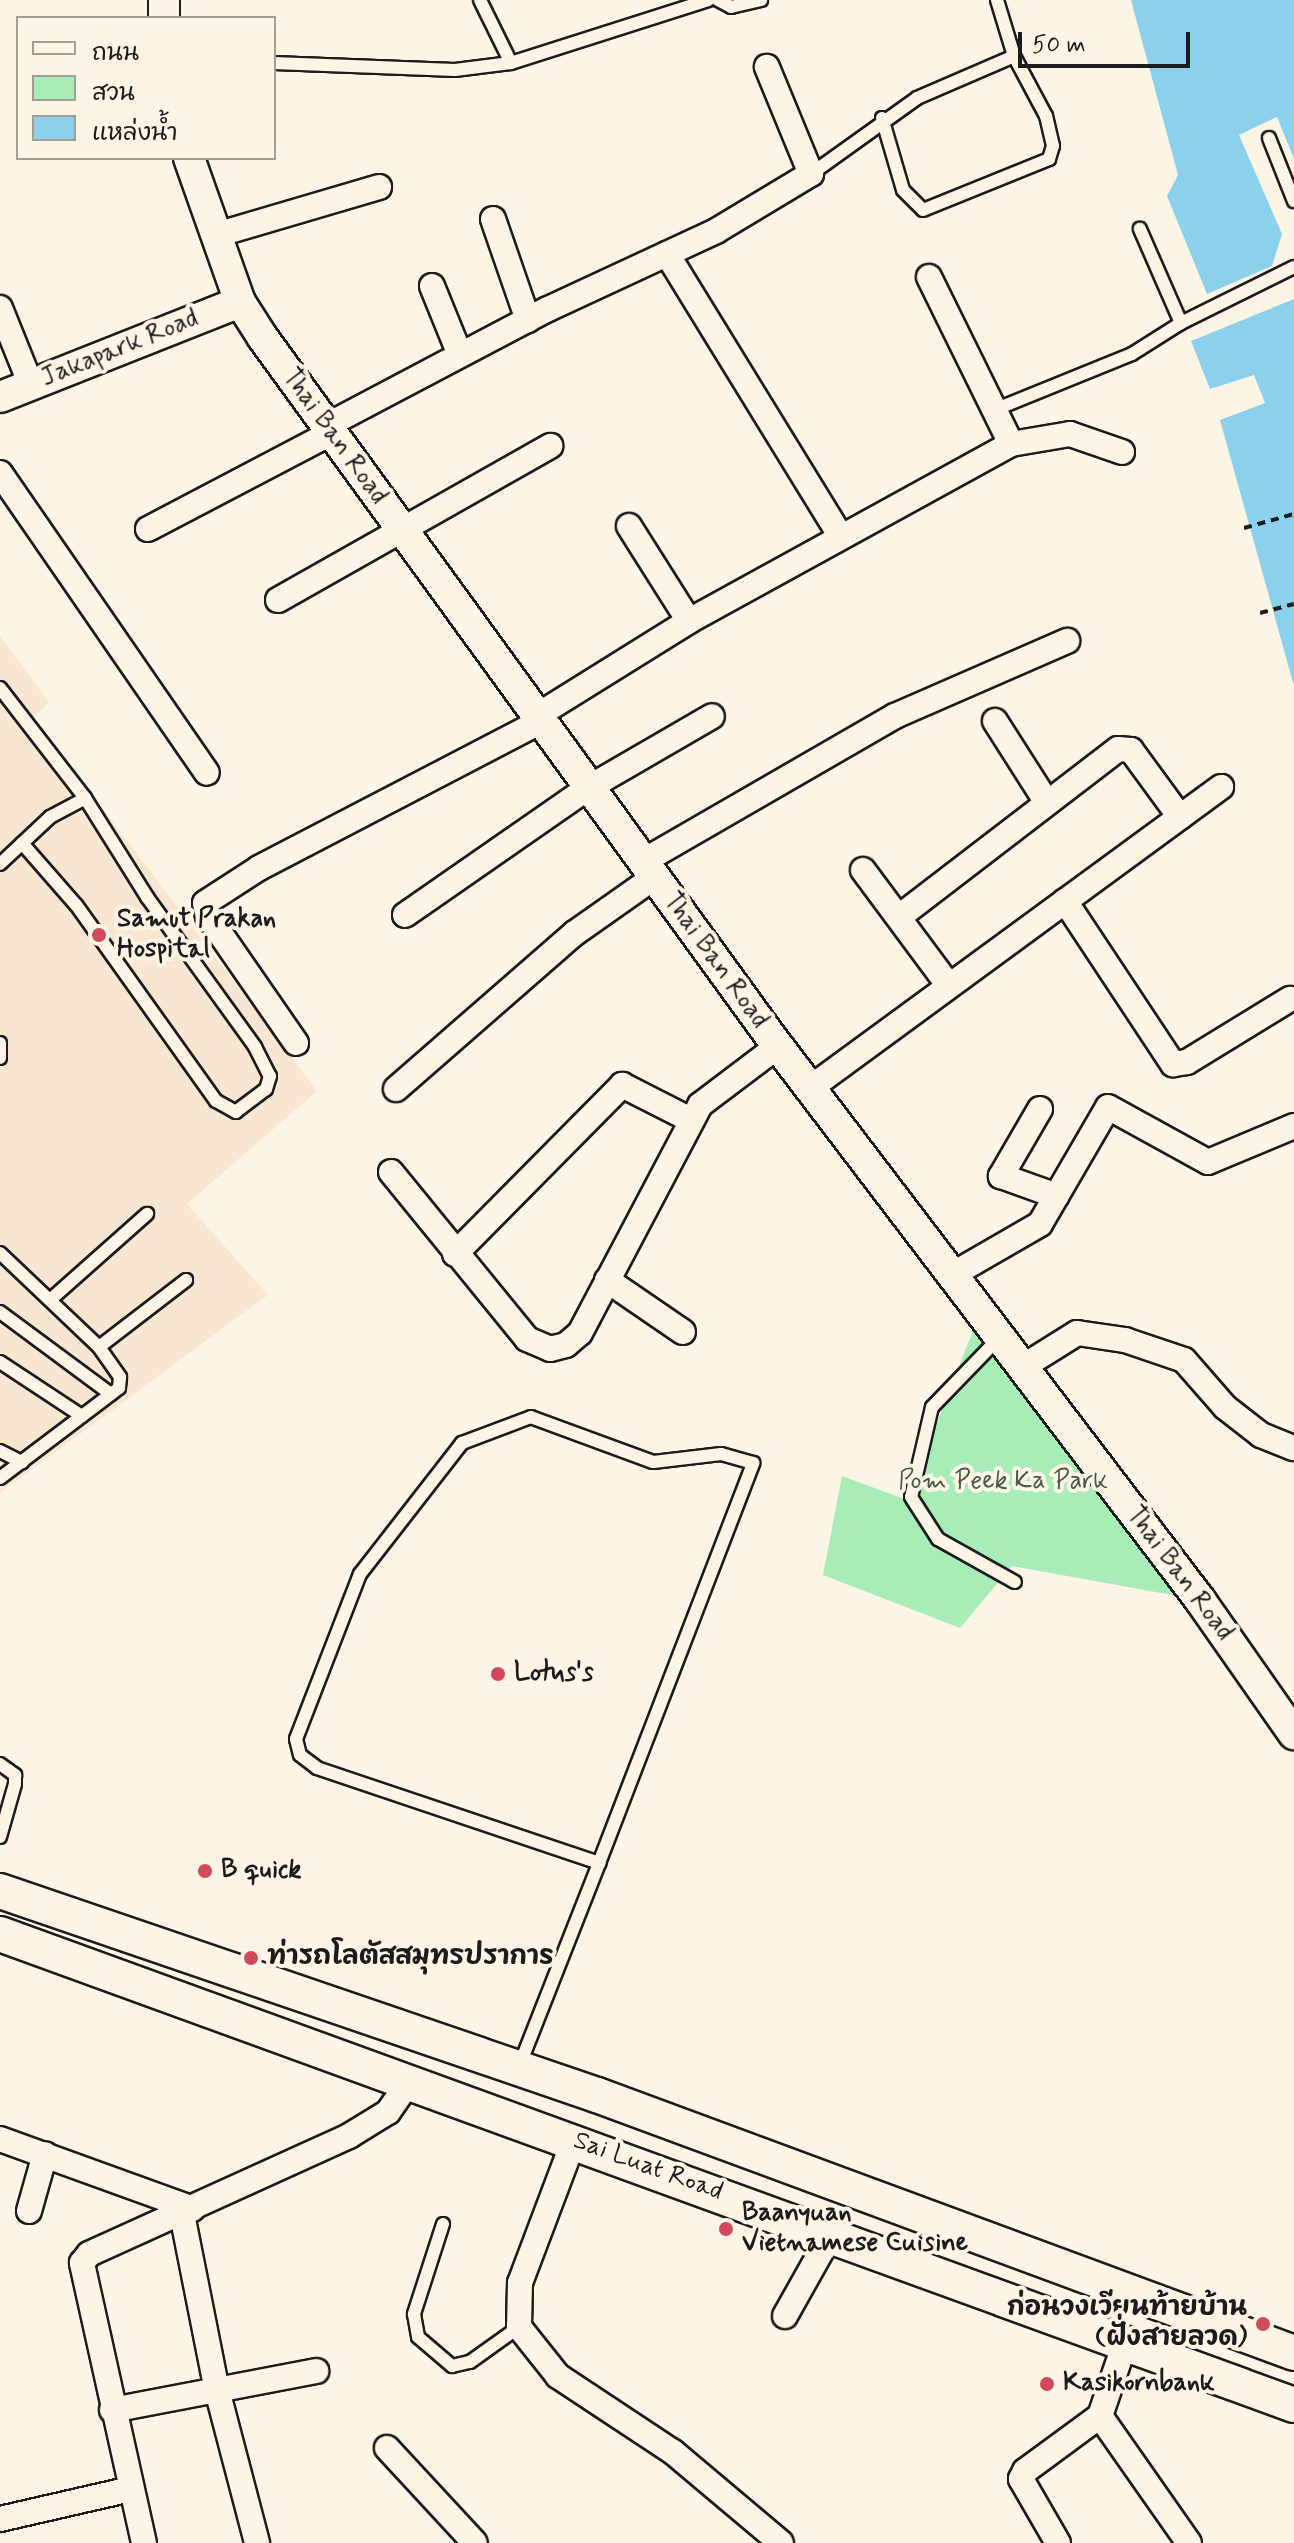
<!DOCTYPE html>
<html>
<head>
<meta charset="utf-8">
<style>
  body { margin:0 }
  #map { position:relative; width:1294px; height:2543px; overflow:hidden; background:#fcf5e5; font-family:Mynerve,"Playpen Sans Thai",sans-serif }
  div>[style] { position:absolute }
  .built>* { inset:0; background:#f8e6d0 }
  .green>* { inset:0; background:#a8ecb7 }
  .water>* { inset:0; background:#8bd1ec }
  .path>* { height:4px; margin-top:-2px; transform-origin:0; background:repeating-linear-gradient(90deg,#1c1c1c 0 8px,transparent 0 14px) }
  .roads { filter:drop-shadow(2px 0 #1c1c1c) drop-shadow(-2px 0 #1c1c1c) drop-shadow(0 2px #1c1c1c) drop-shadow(0 -2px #1c1c1c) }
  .service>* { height:12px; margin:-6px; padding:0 6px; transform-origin:6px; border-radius:6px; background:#fcf5e5 }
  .minor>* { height:24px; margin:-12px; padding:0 12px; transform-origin:12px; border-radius:12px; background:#fcf5e5 }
  .tertiary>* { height:30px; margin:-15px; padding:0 15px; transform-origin:15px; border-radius:15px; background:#fcf5e5 }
  .secondary>* { height:34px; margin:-17px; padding:0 17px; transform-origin:17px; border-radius:17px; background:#fcf5e5 }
  .dots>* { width:22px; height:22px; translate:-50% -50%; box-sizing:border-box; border:4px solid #fcf5e5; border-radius:50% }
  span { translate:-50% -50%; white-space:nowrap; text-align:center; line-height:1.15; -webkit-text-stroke:8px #fcf5e5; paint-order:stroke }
  .street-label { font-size:26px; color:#1c1c1c }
  .poi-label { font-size:26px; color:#1c1c1c; font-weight:700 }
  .left { translate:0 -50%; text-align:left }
  .right { translate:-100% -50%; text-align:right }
  .park-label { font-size:26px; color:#465a4a }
  .legend { position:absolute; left:16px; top:16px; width:260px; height:144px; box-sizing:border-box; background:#fcf5e5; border:2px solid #a29e95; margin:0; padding:10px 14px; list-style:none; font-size:24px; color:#1c1c1c }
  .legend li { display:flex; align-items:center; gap:16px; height:40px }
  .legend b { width:40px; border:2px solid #a29e95 }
  .scale { position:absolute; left:1018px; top:32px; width:172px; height:36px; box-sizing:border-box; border:4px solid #1c1c1c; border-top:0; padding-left:10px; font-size:24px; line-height:28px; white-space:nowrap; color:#1c1c1c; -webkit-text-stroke:6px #fcf5e5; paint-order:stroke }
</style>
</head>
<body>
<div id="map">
  <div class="built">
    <i style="clip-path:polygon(0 636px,49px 702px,34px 718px,317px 1091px,187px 1204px,268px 1295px,0 1493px)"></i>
  </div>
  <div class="green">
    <i style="clip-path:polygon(979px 1315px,1200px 1600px,1012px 1566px,960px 1628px,823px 1575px,842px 1476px,907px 1500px)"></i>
  </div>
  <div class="water">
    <i style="clip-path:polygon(1131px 0,1294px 0,1294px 159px,1277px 117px,1239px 135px,1282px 234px,1272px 266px,1207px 294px,1167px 196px,1178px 175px)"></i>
    <i style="clip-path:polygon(1294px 299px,1294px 686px,1220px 420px,1265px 403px,1254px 375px,1210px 389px,1191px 341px)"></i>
  </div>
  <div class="path">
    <i style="left:1244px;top:528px;width:52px;rotate:-15.6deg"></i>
    <i style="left:1260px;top:613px;width:35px;rotate:-15deg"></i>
  </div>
  <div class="roads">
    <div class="service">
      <i style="left:480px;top:0;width:70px;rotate:63.8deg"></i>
      <i style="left:718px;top:0;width:15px;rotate:28deg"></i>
      <i style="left:731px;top:7px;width:31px;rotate:-13deg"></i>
      <i style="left:274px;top:63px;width:181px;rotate:2.2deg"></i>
      <i style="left:455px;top:70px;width:56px;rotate:-7.1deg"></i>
      <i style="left:511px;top:63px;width:207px;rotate:-17.7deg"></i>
      <i style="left:882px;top:118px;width:75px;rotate:73.7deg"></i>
      <i style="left:903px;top:190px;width:28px;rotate:45deg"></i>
      <i style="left:923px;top:210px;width:136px;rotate:-22deg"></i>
      <i style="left:1049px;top:159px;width:14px;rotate:-73deg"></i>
      <i style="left:1053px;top:146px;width:31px;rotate:-103deg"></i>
      <i style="left:1046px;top:116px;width:68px;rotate:-118.1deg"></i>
      <i style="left:1014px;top:56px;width:59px;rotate:-106.9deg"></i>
      <i style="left:1269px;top:138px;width:68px;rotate:68.4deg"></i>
      <i style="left:811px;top:174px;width:130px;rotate:-35.6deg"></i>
      <i style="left:917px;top:98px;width:106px;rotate:-23.4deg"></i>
      <i style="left:1181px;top:323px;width:126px;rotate:-26.4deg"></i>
      <i style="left:994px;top:410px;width:149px;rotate:-22.1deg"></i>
      <i style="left:1132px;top:354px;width:58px;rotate:-32.3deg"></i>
      <i style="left:1181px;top:323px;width:103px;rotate:-113.6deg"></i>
      <i style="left:0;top:688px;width:139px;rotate:52.3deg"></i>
      <i style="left:85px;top:798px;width:117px;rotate:57.9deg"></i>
      <i style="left:147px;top:897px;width:185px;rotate:54.2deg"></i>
      <i style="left:255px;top:1047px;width:33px;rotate:63deg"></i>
      <i style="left:270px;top:1076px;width:14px;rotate:107deg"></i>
      <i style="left:266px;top:1089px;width:38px;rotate:143deg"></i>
      <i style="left:236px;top:1112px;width:23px;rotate:-151deg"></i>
      <i style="left:216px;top:1101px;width:241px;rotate:-125.5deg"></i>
      <i style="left:76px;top:905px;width:82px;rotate:-131.1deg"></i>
      <i style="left:0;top:864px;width:69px;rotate:-43.2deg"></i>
      <i style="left:50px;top:817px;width:40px;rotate:-28deg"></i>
      <i style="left:0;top:1043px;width:15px;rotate:90deg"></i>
      <i style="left:0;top:1253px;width:137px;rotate:43.5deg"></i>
      <i style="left:99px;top:1347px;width:37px;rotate:55deg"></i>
      <i style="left:120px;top:1377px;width:11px;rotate:95deg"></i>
      <i style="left:119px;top:1388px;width:149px;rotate:142.9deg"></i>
      <i style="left:50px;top:1300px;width:130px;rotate:-41.6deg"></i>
      <i style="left:0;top:1312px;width:138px;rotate:36.5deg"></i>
      <i style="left:998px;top:1339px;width:95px;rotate:134.1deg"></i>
      <i style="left:932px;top:1407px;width:92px;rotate:103.1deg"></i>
      <i style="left:911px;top:1497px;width:50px;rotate:57.3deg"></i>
      <i style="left:938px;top:1539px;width:88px;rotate:29.2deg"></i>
      <i style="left:99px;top:1347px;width:110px;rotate:-37.6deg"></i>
      <i style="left:0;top:1362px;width:98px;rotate:33.4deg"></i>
      <i style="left:0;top:1451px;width:25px;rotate:27deg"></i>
      <i style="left:0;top:1764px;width:19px;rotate:36deg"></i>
      <i style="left:15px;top:1775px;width:9px;rotate:90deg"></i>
      <i style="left:15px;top:1784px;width:55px;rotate:105.8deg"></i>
      <i style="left:520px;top:2064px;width:216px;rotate:-68.5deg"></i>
      <i style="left:599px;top:1863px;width:429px;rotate:-68.9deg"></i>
      <i style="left:753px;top:1463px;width:33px;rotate:-164deg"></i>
      <i style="left:721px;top:1454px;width:68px;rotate:173.3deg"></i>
      <i style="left:653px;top:1462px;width:130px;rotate:-159.8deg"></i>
      <i style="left:531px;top:1417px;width:74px;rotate:159.4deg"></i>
      <i style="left:462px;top:1443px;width:166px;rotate:127.9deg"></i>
      <i style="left:360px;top:1574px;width:177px;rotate:111.2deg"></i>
      <i style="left:296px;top:1739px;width:16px;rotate:76deg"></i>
      <i style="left:300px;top:1755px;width:21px;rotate:37deg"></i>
      <i style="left:317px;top:1768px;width:298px;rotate:18.6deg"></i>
      <i style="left:443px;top:2224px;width:95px;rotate:107.9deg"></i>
      <i style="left:414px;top:2314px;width:23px;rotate:80deg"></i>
      <i style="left:418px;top:2337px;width:45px;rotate:40.5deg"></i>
      <i style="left:452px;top:2366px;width:18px;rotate:-13deg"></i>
      <i style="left:470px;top:2362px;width:60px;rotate:-35.5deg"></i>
    </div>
    <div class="minor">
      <i style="left:493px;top:219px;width:107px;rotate:70.9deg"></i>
      <i style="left:216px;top:235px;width:170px;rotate:-16.4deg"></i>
      <i style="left:667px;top:254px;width:332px;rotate:58.4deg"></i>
      <i style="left:929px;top:277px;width:186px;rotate:63.8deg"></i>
      <i style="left:432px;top:286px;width:74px;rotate:67.9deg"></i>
      <i style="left:0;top:308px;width:83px;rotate:68.1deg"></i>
      <i style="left:326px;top:426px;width:251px;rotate:-27.8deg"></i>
      <i style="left:548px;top:309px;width:185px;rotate:-24.9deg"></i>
      <i style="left:716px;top:231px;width:111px;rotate:-31deg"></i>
      <i style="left:811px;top:174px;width:116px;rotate:-112.4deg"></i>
      <i style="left:0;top:473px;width:364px;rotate:55.4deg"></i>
      <i style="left:629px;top:526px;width:112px;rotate:57.7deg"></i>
      <i style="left:148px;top:529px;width:207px;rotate:-27.7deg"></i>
      <i style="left:278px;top:600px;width:313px;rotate:-29.5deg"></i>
      <i style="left:535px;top:717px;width:181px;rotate:-31.9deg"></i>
      <i style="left:689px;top:621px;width:367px;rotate:-28.8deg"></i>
      <i style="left:1011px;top:444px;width:60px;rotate:-9.6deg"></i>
      <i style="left:1070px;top:434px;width:55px;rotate:19.1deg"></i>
      <i style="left:995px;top:721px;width:95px;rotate:57.5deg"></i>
      <i style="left:642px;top:862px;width:292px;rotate:-30deg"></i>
      <i style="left:895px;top:716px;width:188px;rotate:-23.6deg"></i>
      <i style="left:863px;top:870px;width:144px;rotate:53.4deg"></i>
      <i style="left:1065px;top:901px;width:196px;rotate:56.5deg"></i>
      <i style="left:1173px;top:1064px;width:14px;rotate:-8deg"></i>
      <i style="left:1187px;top:1062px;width:121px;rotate:-31.5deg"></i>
      <i style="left:405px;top:915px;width:223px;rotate:-34.8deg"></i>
      <i style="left:588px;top:788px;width:143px;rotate:-30.1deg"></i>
      <i style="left:899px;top:917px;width:276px;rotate:-37.5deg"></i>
      <i style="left:1118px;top:749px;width:13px;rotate:4deg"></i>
      <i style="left:1131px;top:750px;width:83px;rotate:53.8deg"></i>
      <i style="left:296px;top:1043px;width:155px;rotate:-124.7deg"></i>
      <i style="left:208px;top:916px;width:13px;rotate:-103deg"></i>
      <i style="left:205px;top:903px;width:64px;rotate:-32.9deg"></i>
      <i style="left:259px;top:868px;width:316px;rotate:-27.5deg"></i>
      <i style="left:396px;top:1089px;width:237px;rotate:-41.1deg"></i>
      <i style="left:575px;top:933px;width:95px;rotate:-35.2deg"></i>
      <i style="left:809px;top:1089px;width:511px;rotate:-36.24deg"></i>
      <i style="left:1040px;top:1109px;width:78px;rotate:120.2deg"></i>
      <i style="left:1001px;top:1176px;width:59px;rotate:19.7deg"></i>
      <i style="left:391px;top:1172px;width:215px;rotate:50.8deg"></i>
      <i style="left:527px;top:1339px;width:25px;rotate:23deg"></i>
      <i style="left:550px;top:1349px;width:16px;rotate:-14deg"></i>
      <i style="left:566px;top:1345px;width:18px;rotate:-41deg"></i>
      <i style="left:580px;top:1333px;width:258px;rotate:-62.2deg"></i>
      <i style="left:700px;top:1105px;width:98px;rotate:-37.1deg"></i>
      <i style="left:455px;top:1254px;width:238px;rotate:-45.3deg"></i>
      <i style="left:622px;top:1085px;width:77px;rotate:26.9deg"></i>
      <i style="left:950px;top:1276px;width:104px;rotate:-30deg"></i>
      <i style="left:1040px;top:1224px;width:135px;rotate:-59.8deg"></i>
      <i style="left:1108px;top:1107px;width:114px;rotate:28.8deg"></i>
      <i style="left:1208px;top:1162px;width:93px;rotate:-22.7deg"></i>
      <i style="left:607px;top:1280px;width:92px;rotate:34.4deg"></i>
      <i style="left:1021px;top:1368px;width:66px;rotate:-32deg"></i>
      <i style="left:1077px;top:1333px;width:49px;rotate:8.3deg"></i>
      <i style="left:1125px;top:1340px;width:62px;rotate:18.7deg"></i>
      <i style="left:1184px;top:1360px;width:62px;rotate:48.9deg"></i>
      <i style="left:1225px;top:1407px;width:46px;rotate:37.9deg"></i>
      <i style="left:1261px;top:1435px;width:35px;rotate:22deg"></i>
      <i style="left:0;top:2139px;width:205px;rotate:19.9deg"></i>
      <i style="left:574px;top:2140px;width:153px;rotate:110.7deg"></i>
      <i style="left:520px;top:2283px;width:44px;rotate:91.3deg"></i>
      <i style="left:519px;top:2327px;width:63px;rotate:51.5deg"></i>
      <i style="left:558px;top:2376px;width:138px;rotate:33.5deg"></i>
      <i style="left:673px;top:2452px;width:141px;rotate:40.1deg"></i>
      <i style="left:29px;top:2211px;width:59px;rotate:-74.3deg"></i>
      <i style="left:182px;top:2214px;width:179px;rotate:78.8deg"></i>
      <i style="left:217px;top:2390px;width:158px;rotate:75.3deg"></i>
      <i style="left:785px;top:2316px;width:94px;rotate:-60.7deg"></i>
      <i style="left:1125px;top:2343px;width:77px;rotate:108.9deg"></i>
      <i style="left:1100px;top:2416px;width:155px;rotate:55deg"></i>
      <i style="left:112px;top:2410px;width:208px;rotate:-10.8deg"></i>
      <i style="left:387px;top:2448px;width:129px;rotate:47.2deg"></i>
      <i style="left:0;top:2519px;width:134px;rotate:-12.9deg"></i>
      <i style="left:144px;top:2543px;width:287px;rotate:-102.5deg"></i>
      <i style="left:82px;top:2263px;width:11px;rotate:-52deg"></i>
      <i style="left:89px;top:2254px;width:286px;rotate:-24.4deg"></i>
      <i style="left:349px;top:2136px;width:46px;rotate:-31.6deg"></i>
      <i style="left:388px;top:2112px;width:38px;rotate:-55deg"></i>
      <i style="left:1058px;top:2543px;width:74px;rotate:-120deg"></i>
      <i style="left:1021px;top:2479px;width:9px;rotate:-63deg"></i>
      <i style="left:1025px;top:2471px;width:93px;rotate:-36.3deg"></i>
    </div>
    <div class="tertiary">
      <i style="left:164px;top:0;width:18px;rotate:90deg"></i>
      <i style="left:189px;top:158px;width:153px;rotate:70.5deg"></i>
      <i style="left:240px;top:302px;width:43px;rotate:57.4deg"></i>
      <i style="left:263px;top:338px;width:864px;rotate:53.99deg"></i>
      <i style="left:771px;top:1037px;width:708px;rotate:52.69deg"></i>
      <i style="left:1200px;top:1600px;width:164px;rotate:55deg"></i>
      <i style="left:0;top:397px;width:258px;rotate:-21.6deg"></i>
    </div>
    <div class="secondary">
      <i style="left:0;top:1891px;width:631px;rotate:18.87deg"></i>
      <i style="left:597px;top:2095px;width:743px;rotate:20.31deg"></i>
      <i style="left:0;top:1934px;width:1377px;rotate:20deg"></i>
    </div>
  </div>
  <div class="dots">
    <i style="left:99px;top:935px;background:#d1495b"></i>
    <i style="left:498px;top:1674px;background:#d1495b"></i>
    <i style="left:205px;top:1871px;background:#d1495b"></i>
    <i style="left:251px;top:1958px;background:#d1495b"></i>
    <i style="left:726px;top:2229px;background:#d1495b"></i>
    <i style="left:1263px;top:2324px;background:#d1495b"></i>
    <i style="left:1047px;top:2384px;background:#d1495b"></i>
  </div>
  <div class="street-label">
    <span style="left:120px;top:349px;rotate:-22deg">Jakapark Road</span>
    <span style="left:334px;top:437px;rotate:54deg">Thai Ban Road</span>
    <span style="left:715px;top:961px;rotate:54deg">Thai Ban Road</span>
    <span style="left:1179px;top:1574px;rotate:53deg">Thai Ban Road</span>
    <span style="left:648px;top:2167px;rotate:20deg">Sai Luat Road</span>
  </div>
  <div class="poi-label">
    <span class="left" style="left:117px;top:935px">Samut Prakan<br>Hospital</span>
    <span class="left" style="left:514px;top:1674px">Lotus's</span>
    <span class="left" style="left:221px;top:1871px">B quick</span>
    <span class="left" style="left:267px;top:1958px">ท่ารถโลตัสสมุทรปราการ</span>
    <span class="left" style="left:742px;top:2229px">Baanyuan<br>Vietnamese Cuisine</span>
    <span class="right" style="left:1247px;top:2324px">ก่อนวงเวียนท้ายบ้าน<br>(ฝั่งสายลวด)</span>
    <span class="left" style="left:1063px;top:2384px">Kasikornbank</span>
  </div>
  <div class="park-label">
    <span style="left:1003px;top:1482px">Pom Peek Ka Park</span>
  </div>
  <ul class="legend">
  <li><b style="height:10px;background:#fcf5e5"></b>ถนน</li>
  <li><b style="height:22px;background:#a8ecb7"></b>สวน</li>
  <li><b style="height:22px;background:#8bd1ec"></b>แหล่งน้ำ</li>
  </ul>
  <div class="scale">50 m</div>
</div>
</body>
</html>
